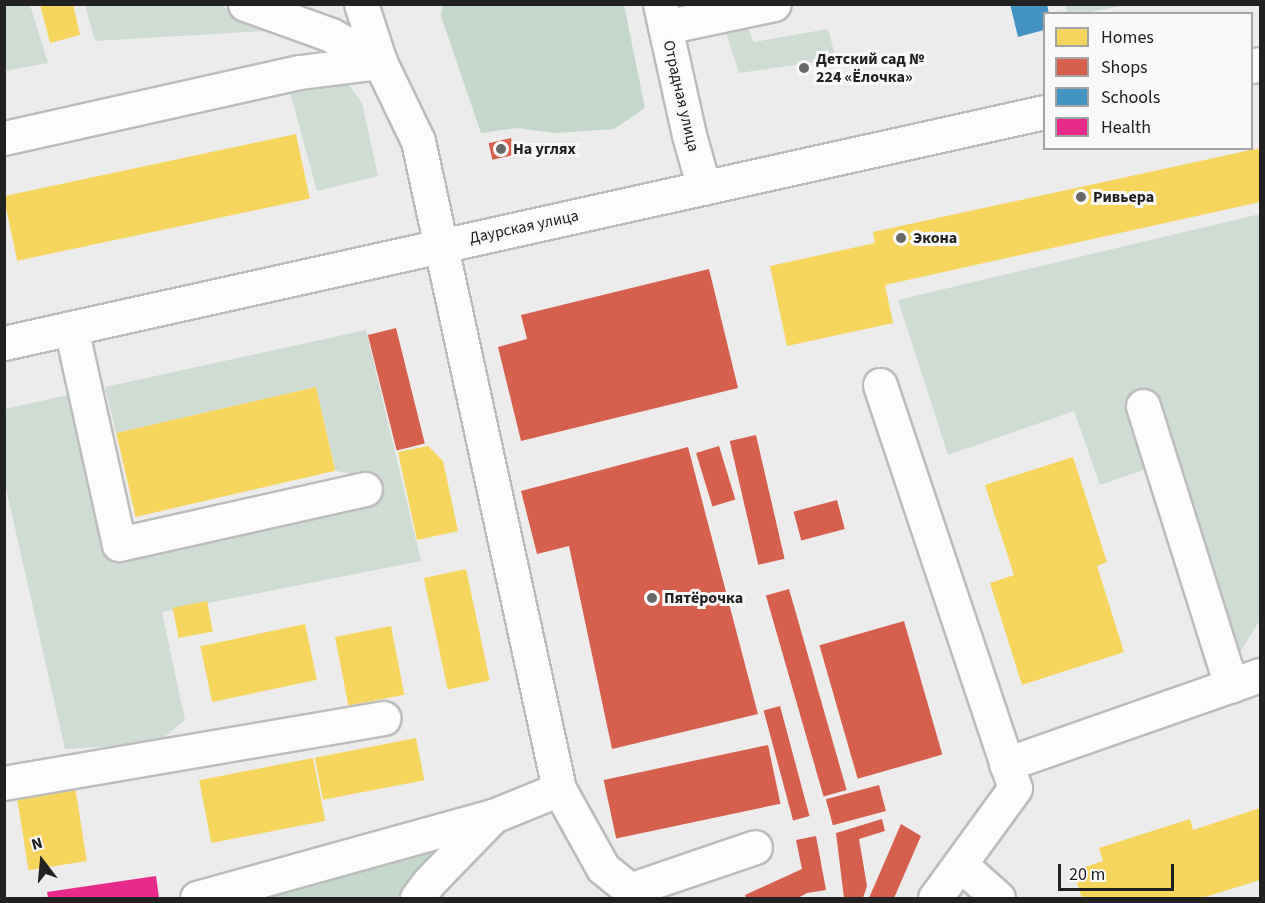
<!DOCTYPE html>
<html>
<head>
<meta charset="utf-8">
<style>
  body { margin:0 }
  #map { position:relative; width:1265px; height:903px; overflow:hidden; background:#ececed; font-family:"Source Sans 3",sans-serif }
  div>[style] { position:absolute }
  .green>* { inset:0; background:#cedcd3 }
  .forest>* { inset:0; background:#c3d7cb }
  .homes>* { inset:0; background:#f6d55c; transform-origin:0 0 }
  .shops>* { inset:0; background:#d6604d; transform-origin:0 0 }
  .schools>* { inset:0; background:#4393c3 }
  .health>* { inset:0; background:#e7298a }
  .roads { filter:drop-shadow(2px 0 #bcbcbd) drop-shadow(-2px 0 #bcbcbd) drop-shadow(0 2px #bcbcbd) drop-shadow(0 -2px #bcbcbd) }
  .minor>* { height:33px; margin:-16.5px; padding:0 16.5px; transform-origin:16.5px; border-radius:16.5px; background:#fcfcfc }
  .dots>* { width:16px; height:16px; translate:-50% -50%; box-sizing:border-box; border:3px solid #f9f9fa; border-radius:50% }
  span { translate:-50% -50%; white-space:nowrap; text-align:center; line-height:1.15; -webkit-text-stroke:6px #f9f9fa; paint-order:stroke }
  .poi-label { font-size:16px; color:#212122; font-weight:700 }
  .left { translate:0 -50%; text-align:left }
  .street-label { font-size:16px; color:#212122 }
  .frame { position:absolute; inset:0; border:6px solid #212122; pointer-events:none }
  .legend { position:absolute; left:1043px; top:12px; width:210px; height:138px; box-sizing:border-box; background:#f9f9fa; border:2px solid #a3a3a4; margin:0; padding:8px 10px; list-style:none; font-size:18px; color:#212122 }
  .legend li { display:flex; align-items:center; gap:12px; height:30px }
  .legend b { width:30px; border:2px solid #a3a3a4 }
  .north { position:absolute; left:12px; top:831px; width:60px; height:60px; -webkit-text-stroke:4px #f9f9fa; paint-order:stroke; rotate:344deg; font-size:16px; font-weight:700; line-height:24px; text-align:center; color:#212122 }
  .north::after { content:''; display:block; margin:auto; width:21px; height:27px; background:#212122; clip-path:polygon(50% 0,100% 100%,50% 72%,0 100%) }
  .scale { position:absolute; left:1058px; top:864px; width:116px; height:27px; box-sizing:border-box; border:3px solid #212122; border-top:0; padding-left:8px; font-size:18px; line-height:21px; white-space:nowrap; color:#212122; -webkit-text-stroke:4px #f9f9fa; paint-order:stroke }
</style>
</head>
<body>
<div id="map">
  <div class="green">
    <i style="clip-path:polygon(5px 4px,30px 5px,48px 63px,5px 71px)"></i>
    <i style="clip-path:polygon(85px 5px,219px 5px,283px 30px,95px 41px)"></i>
    <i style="clip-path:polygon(1065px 5px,1065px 4px,1125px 5px,1081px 14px,1067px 13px)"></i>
    <i style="clip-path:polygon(744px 19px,754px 42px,828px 29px,836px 59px,739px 73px,723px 23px)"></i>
    <i style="clip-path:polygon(340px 72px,362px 103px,378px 176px,317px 191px,287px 81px)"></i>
    <i style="clip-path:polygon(1260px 214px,1260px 620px,1234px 662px,1171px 460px,1100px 485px,1074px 411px,948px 455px,898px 300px)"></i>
    <i style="clip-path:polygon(366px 330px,421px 561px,162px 612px,185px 720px,156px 744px,65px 749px,5px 484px,4px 409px,78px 393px,113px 549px,374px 478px,336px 471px,316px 387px,116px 433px,105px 387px)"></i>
  </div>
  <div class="forest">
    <i style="clip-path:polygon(443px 5px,624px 5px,645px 108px,614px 129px,555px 133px,517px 128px,481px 133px,441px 16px)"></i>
    <i style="clip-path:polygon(451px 843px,410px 898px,237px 898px)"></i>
  </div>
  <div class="homes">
    <i style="clip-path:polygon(40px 4px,73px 4px,80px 35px,50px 43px)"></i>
    <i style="left:296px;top:134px;width:66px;height:299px;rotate:78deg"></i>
    <i style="clip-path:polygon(1260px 148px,1260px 202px,885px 285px,893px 323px,787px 346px,770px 266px,875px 243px,873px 232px)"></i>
    <i style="left:316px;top:387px;width:86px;height:205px;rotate:77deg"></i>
    <i style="clip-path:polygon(428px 446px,443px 461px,458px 531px,417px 540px,398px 452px)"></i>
    <i style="clip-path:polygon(1073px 457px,1107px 562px,1097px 566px,1124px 652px,1022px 685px,990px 583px,1014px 575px,985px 485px)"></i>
    <i style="left:466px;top:569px;width:114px;height:43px;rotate:78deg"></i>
    <i style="left:207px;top:601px;width:31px;height:35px;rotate:79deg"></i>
    <i style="left:305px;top:624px;width:57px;height:107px;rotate:78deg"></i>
    <i style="left:391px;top:626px;width:70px;height:57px;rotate:79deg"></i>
    <i style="left:416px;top:738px;width:43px;height:103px;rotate:79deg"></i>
    <i style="left:313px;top:758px;width:64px;height:116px;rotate:79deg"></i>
    <i style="left:74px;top:780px;width:82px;height:59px;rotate:81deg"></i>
    <i style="clip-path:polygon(1260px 808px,1260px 880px,1202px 898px,1082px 898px,1073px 871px,1103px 861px,1099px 848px,1190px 819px,1193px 830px)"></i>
  </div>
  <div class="shops">
    <i style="left:511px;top:138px;width:17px;height:23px;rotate:77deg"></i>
    <i style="clip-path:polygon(709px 269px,738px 388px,521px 441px,498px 347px,527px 339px,521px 315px)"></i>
    <i style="left:396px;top:328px;width:119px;height:29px;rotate:76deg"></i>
    <i style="left:756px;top:435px;width:127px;height:27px;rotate:77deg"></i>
    <i style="left:719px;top:446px;width:56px;height:24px;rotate:73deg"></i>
    <i style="clip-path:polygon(688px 447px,758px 714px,612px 749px,569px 546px,537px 554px,521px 491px)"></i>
    <i style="left:837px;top:500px;width:30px;height:45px;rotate:75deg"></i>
    <i style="left:789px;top:589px;width:209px;height:24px;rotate:74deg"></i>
    <i style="left:904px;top:621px;width:139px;height:88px;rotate:74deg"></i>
    <i style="left:780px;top:706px;width:114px;height:17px;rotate:75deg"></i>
    <i style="left:768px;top:745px;width:60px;height:168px;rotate:78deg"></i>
    <i style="left:879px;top:785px;width:27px;height:55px;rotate:75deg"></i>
    <i style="clip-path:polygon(882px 819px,885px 831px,859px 839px,867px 886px,863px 898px,844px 898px,836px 833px)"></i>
    <i style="clip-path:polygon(901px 824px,921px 836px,894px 898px,869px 898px)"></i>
    <i style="clip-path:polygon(816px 836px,826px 890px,807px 893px,798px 898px,746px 898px,745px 895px,802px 869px,796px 840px)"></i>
  </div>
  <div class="schools">
    <i style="clip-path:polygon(1010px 4px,1047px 4px,1049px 14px,1044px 14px,1044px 30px,1018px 37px)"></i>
  </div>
  <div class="health">
    <i style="clip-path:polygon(156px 876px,159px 898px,48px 898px,47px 892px)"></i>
  </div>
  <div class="roads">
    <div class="minor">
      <i style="left:245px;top:4px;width:91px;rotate:19.8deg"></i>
      <i style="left:331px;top:35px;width:56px;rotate:28.9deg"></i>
      <i style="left:361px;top:4px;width:61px;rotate:71.9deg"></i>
      <i style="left:660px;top:4px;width:134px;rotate:77.5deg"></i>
      <i style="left:689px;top:135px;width:55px;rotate:74.2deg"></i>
      <i style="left:665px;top:27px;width:111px;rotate:-11.9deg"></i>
      <i style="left:1252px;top:66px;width:8px;rotate:-14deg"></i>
      <i style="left:4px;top:138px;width:303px;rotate:-12.6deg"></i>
      <i style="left:300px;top:72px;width:81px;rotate:-7.1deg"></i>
      <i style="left:380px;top:62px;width:88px;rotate:64.3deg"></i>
      <i style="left:418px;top:141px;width:663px;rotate:77.72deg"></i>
      <i style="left:559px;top:789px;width:90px;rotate:60.9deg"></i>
      <i style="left:603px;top:868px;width:48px;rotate:39deg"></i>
      <i style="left:71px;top:328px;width:221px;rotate:77.5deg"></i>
      <i style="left:119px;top:544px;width:252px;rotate:-12.6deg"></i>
      <i style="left:4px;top:343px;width:1065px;rotate:-12.52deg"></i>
      <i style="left:880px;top:385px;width:425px;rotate:71.5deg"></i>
      <i style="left:1015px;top:788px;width:136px;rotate:126deg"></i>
      <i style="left:1143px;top:406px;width:293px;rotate:72.5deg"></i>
      <i style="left:1006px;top:764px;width:269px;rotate:-19.3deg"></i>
      <i style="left:4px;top:783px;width:385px;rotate:-9.7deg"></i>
      <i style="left:960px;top:864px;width:51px;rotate:41.8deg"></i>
      <i style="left:629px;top:890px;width:133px;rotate:-18.8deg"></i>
      <i style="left:197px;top:898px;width:307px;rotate:-15.5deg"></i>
      <i style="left:417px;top:898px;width:20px;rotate:-53deg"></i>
      <i style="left:429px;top:882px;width:92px;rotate:-45.9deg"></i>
      <i style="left:493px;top:816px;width:71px;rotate:-22.2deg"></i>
    </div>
  </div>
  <div class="dots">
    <i style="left:804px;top:68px;background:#686869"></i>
    <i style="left:501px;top:149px;background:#686869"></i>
    <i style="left:1081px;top:197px;background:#686869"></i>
    <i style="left:901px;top:238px;background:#686869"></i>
    <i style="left:652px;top:598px;background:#686869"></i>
  </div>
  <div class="poi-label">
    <span class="left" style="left:816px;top:68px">Детский сад №<br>224 «Ёлочка»</span>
    <span class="left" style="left:513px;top:149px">На углях</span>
    <span class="left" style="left:1093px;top:197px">Ривьера</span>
    <span class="left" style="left:913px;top:238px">Экона</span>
    <span class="left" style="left:664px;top:598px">Пятёрочка</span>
  </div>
  <div class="street-label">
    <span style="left:681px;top:96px;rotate:77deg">Отрадная улица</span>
    <span style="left:524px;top:227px;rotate:-12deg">Даурская улица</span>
  </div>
  <div class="frame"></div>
  <ul class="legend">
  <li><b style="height:16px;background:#f6d55c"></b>Homes</li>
  <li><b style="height:16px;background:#d6604d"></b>Shops</li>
  <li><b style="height:16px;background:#4393c3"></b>Schools</li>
  <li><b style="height:16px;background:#e7298a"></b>Health</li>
  </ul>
  <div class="north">N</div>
  <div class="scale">20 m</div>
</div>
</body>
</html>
